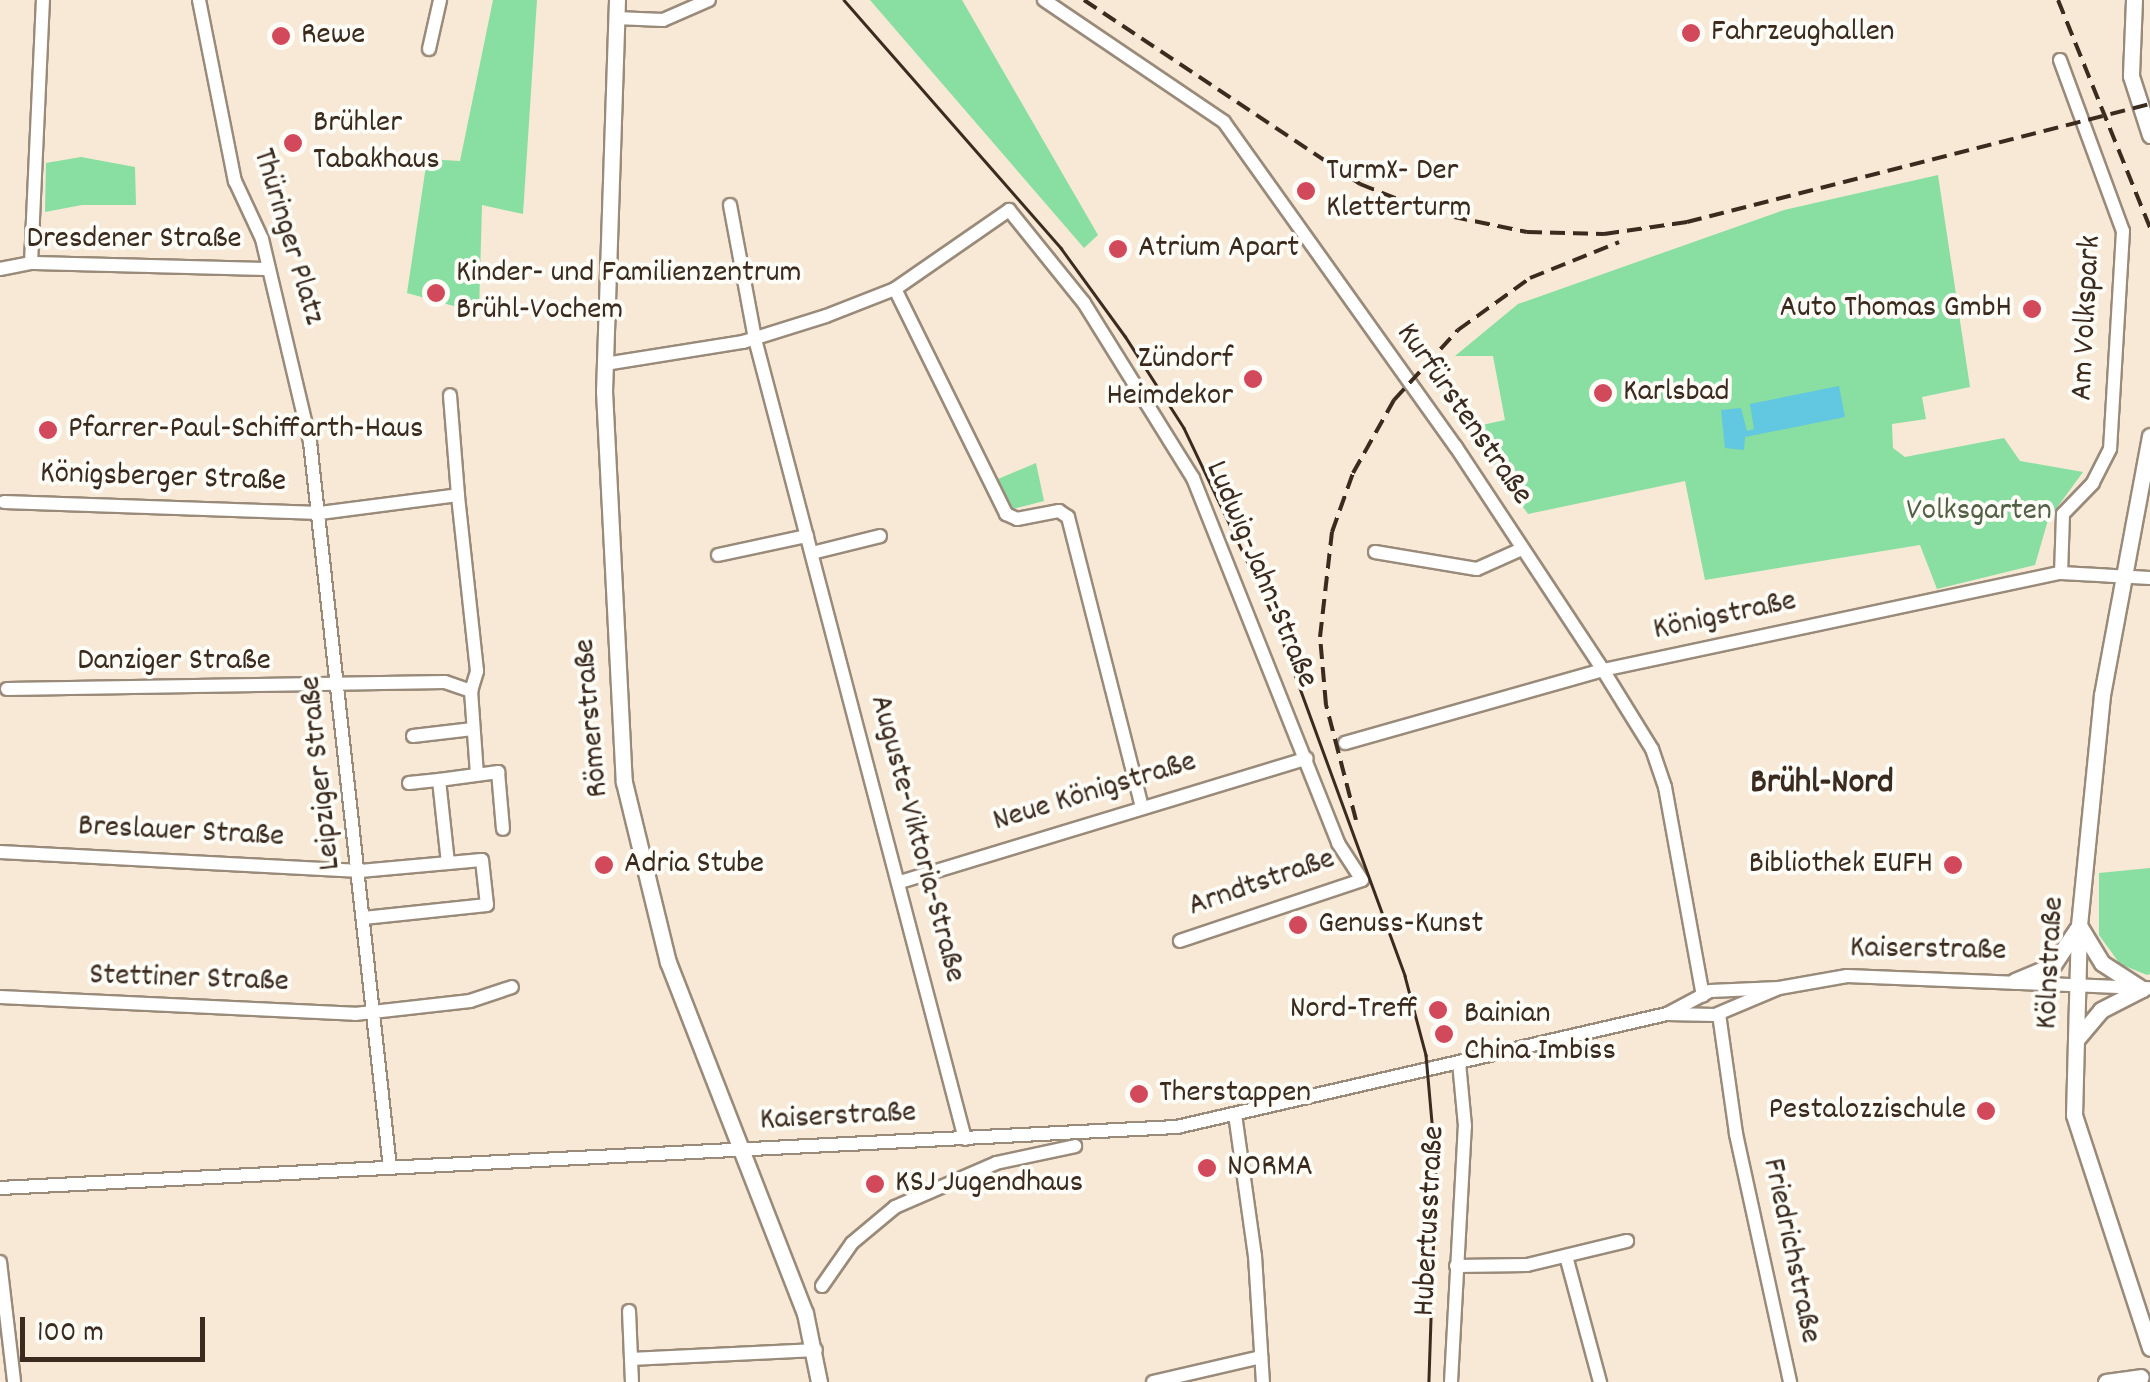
<!DOCTYPE html>
<html>
<head>
<meta charset="utf-8">
<style>
  body { margin:0 }
  #map { position:relative; width:2150px; height:1382px; overflow:hidden; background:#f7e9d6; font-family:Dekko,sans-serif }
  div>[style] { position:absolute }
  .green>* { inset:0; background:#89dea1 }
  .water>* { inset:0; background:#62c7e0 }
  .roads { filter:drop-shadow(2px 0 #998a7a) drop-shadow(-2px 0 #998a7a) drop-shadow(0 2px #998a7a) drop-shadow(0 -2px #998a7a) }
  .minor>* { height:12px; margin:-6px; padding:0 6px; transform-origin:6px; border-radius:6px; background:#fff }
  .major>* { height:15px; margin:-7.5px; padding:0 7.5px; transform-origin:7.5px; border-radius:7.5px; background:#fff }
  .tram>* { height:2.5px; margin:-1.25px; padding:0 1.25px; transform-origin:1.25px; border-radius:1.25px; background:#3b2a1e }
  .rail>* { height:4px; margin-top:-2px; transform-origin:0; background:repeating-linear-gradient(90deg,#3b2a1e 0 15px,transparent 0 23px) }
  .dots>* { width:28px; height:28px; translate:-50% -50%; box-sizing:border-box; border:5px solid #fdfcf7; border-radius:50% }
  span { translate:-50% -50%; white-space:nowrap; text-align:center; line-height:1.15; -webkit-text-stroke:8px #fdfcf7; paint-order:stroke }
  .poi-label { font-size:32px; color:#3b2a1e }
  .left { translate:0 -50%; text-align:left }
  .right { translate:-100% -50%; text-align:right }
  .street-label { font-size:32px; color:#3b2a1e }
  .park-label { font-size:32px; color:#526045 }
  .neighbourhood-label { font-size:35px; color:#3b2a1e; font-weight:700 }
  .scale { position:absolute; left:20px; top:1317px; width:185px; height:45px; box-sizing:border-box; border:5px solid #3b2a1e; border-top:0; padding-left:12px; font-size:30px; line-height:35px; white-space:nowrap; color:#3b2a1e; -webkit-text-stroke:8px #fdfcf7; paint-order:stroke }
</style>
</head>
<body>
<div id="map">
  <div class="green">
    <i style="clip-path:polygon(493px 0,537px 0,523px 214px,482px 205px,479px 313px,407px 293px,427px 159px,460px 161px)"></i>
    <i style="clip-path:polygon(870px 0,962px 0,1098px 235px,1084px 248px)"></i>
    <i style="clip-path:polygon(81px 157px,135px 167px,136px 205px,82px 205px,45px 212px,46px 163px)"></i>
    <i style="clip-path:polygon(1938px 175px,1970px 387px,1922px 397px,1926px 419px,1892px 424px,1893px 448px,1905px 457px,2004px 438px,2020px 461px,2083px 472px,2048px 520px,2035px 565px,1937px 589px,1920px 545px,1705px 580px,1685px 481px,1528px 514px,1468px 428px,1505px 420px,1493px 356px,1455px 356px,1518px 304px,1784px 210px)"></i>
    <i style="clip-path:polygon(1036px 463px,1044px 501px,1013px 509px,998px 479px)"></i>
    <i style="clip-path:polygon(2150px 868px,2150px 974px,2147px 975px,2120px 964px,2099px 935px,2099px 873px)"></i>
  </div>
  <div class="water">
    <i style="clip-path:polygon(1839px 386px,1845px 417px,1745px 437px,1744px 450px,1725px 448px,1721px 410px,1741px 408px,1747px 431px,1754px 429px,1750px 404px)"></i>
  </div>
  <div class="roads">
    <div class="minor">
      <i style="left:199px;top:0;width:185px;rotate:78.8deg"></i>
      <i style="left:235px;top:181px;width:64px;rotate:65deg"></i>
      <i style="left:262px;top:239px;width:209px;rotate:76.7deg"></i>
      <i style="left:310px;top:442px;width:730px;rotate:83.71deg"></i>
      <i style="left:1044px;top:0;width:217px;rotate:34.1deg"></i>
      <i style="left:1224px;top:122px;width:399px;rotate:54.5deg"></i>
      <i style="left:1456px;top:447px;width:267px;rotate:56.6deg"></i>
      <i style="left:1603px;top:670px;width:93px;rotate:58.2deg"></i>
      <i style="left:1652px;top:749px;width:40px;rotate:71.1deg"></i>
      <i style="left:1665px;top:787px;width:212px;rotate:79.7deg"></i>
      <i style="left:616px;top:18px;width:47px;rotate:2.4deg"></i>
      <i style="left:663px;top:20px;width:50px;rotate:-23.5deg"></i>
      <i style="left:429px;top:49px;width:50px;rotate:-77.3deg"></i>
      <i style="left:2060px;top:60px;width:182px;rotate:69.8deg"></i>
      <i style="left:2123px;top:231px;width:218px;rotate:93.4deg"></i>
      <i style="left:2110px;top:449px;width:38px;rotate:117deg"></i>
      <i style="left:2093px;top:483px;width:43px;rotate:134.1deg"></i>
      <i style="left:2063px;top:514px;width:59px;rotate:91.9deg"></i>
      <i style="left:730px;top:205px;width:136px;rotate:79.4deg"></i>
      <i style="left:755px;top:339px;width:827px;rotate:75.29deg"></i>
      <i style="left:31px;top:263px;width:263px;rotate:-87.4deg"></i>
      <i style="left:0;top:269px;width:32px;rotate:-11deg"></i>
      <i style="left:31px;top:263px;width:237px;rotate:1.5deg"></i>
      <i style="left:895px;top:289px;width:251px;rotate:63.7deg"></i>
      <i style="left:1006px;top:514px;width:12px;rotate:24deg"></i>
      <i style="left:1017px;top:519px;width:43px;rotate:-10.8deg"></i>
      <i style="left:1059px;top:511px;width:11px;rotate:34deg"></i>
      <i style="left:1068px;top:517px;width:299px;rotate:75.7deg"></i>
      <i style="left:605px;top:364px;width:140px;rotate:-9.1deg"></i>
      <i style="left:743px;top:342px;width:87px;rotate:-17.4deg"></i>
      <i style="left:826px;top:316px;width:74px;rotate:-21.4deg"></i>
      <i style="left:895px;top:289px;width:139px;rotate:-34.7deg"></i>
      <i style="left:1009px;top:210px;width:119px;rotate:51.1deg"></i>
      <i style="left:1084px;top:303px;width:206px;rotate:58.1deg"></i>
      <i style="left:1193px;top:478px;width:393px;rotate:68.3deg"></i>
      <i style="left:1338px;top:843px;width:44px;rotate:57deg"></i>
      <i style="left:1362px;top:880px;width:192px;rotate:161.5deg"></i>
      <i style="left:4px;top:502px;width:316px;rotate:2deg"></i>
      <i style="left:320px;top:513px;width:139px;rotate:-7.4deg"></i>
      <i style="left:458px;top:495px;width:100px;rotate:-94.6deg"></i>
      <i style="left:1375px;top:552px;width:103px;rotate:9.5deg"></i>
      <i style="left:1477px;top:569px;width:49px;rotate:-24deg"></i>
      <i style="left:812px;top:553px;width:70px;rotate:-14deg"></i>
      <i style="left:718px;top:555px;width:91px;rotate:-12.1deg"></i>
      <i style="left:7px;top:689px;width:438px;rotate:-0.9deg"></i>
      <i style="left:445px;top:682px;width:28px;rotate:19deg"></i>
      <i style="left:471px;top:691px;width:21px;rotate:-73deg"></i>
      <i style="left:477px;top:671px;width:177px;rotate:-96.2deg"></i>
      <i style="left:471px;top:691px;width:83px;rotate:85.9deg"></i>
      <i style="left:413px;top:736px;width:60px;rotate:-6.7deg"></i>
      <i style="left:1345px;top:743px;width:268px;rotate:-15.8deg"></i>
      <i style="left:1603px;top:670px;width:468px;rotate:-12deg"></i>
      <i style="left:2061px;top:573px;width:89px;rotate:3.2deg"></i>
      <i style="left:409px;top:783px;width:30px;rotate:-6deg"></i>
      <i style="left:0;top:852px;width:361px;rotate:3deg"></i>
      <i style="left:360px;top:871px;width:122px;rotate:-5.2deg"></i>
      <i style="left:482px;top:860px;width:45px;rotate:83.7deg"></i>
      <i style="left:487px;top:905px;width:124px;rotate:174deg"></i>
      <i style="left:448px;top:863px;width:83px;rotate:-96.2deg"></i>
      <i style="left:439px;top:780px;width:60px;rotate:-7.7deg"></i>
      <i style="left:498px;top:772px;width:57px;rotate:85deg"></i>
      <i style="left:900px;top:882px;width:425px;rotate:-16.9deg"></i>
      <i style="left:0;top:997px;width:355px;rotate:2.7deg"></i>
      <i style="left:355px;top:1014px;width:116px;rotate:-6.4deg"></i>
      <i style="left:470px;top:1001px;width:44px;rotate:-18.4deg"></i>
      <i style="left:1667px;top:1014px;width:48px;rotate:1.2deg"></i>
      <i style="left:1715px;top:1015px;width:69px;rotate:-22.9deg"></i>
      <i style="left:1779px;top:988px;width:69px;rotate:-10deg"></i>
      <i style="left:1847px;top:976px;width:303px;rotate:2.3deg"></i>
      <i style="left:1719px;top:1014px;width:121px;rotate:81.9deg"></i>
      <i style="left:1736px;top:1134px;width:254px;rotate:77.7deg"></i>
      <i style="left:1235px;top:1114px;width:143px;rotate:82deg"></i>
      <i style="left:1255px;top:1256px;width:126px;rotate:86.4deg"></i>
      <i style="left:0;top:1188px;width:1179px;rotate:-2.97deg"></i>
      <i style="left:1177px;top:1127px;width:503px;rotate:-12.99deg"></i>
      <i style="left:1667px;top:1014px;width:49px;rotate:-28.1deg"></i>
      <i style="left:1710px;top:991px;width:69px;rotate:-2.5deg"></i>
      <i style="left:1566px;top:1256px;width:131px;rotate:74.9deg"></i>
      <i style="left:0;top:1262px;width:121px;rotate:83.3deg"></i>
      <i style="left:1456px;top:1266px;width:71px;rotate:-0.8deg"></i>
      <i style="left:1527px;top:1265px;width:103px;rotate:-13.5deg"></i>
      <i style="left:822px;top:1286px;width:52px;rotate:-55.1deg"></i>
      <i style="left:852px;top:1243px;width:56px;rotate:-39.9deg"></i>
      <i style="left:895px;top:1207px;width:110px;rotate:-23.5deg"></i>
      <i style="left:996px;top:1163px;width:81px;rotate:-12.1deg"></i>
      <i style="left:629px;top:1311px;width:71px;rotate:87.6deg"></i>
      <i style="left:631px;top:1359px;width:185px;rotate:-2.8deg"></i>
      <i style="left:1153px;top:1382px;width:111px;rotate:-13deg"></i>
      <i style="left:1451px;top:1382px;width:256px;rotate:-86.9deg"></i>
      <i style="left:1465px;top:1126px;width:63px;rotate:-95.4deg"></i>
    </div>
    <div class="major">
      <i style="left:617px;top:0;width:391px;rotate:91.9deg"></i>
      <i style="left:604px;top:391px;width:392px;rotate:87.1deg"></i>
      <i style="left:624px;top:782px;width:185px;rotate:76.3deg"></i>
      <i style="left:668px;top:962px;width:377px;rotate:68.7deg"></i>
      <i style="left:805px;top:1313px;width:70px;rotate:78.5deg"></i>
      <i style="left:2134px;top:0;width:76px;rotate:92.3deg"></i>
      <i style="left:2131px;top:76px;width:62px;rotate:72.1deg"></i>
      <i style="left:2150px;top:436px;width:263px;rotate:100.5deg"></i>
      <i style="left:2102px;top:695px;width:231px;rotate:95.7deg"></i>
      <i style="left:2079px;top:925px;width:190px;rotate:91.5deg"></i>
      <i style="left:2074px;top:1115px;width:245px;rotate:71.9deg"></i>
      <i style="left:2080px;top:927px;width:42px;rotate:58.6deg"></i>
      <i style="left:2102px;top:963px;width:48px;rotate:33deg"></i>
      <i style="left:2015px;top:981px;width:41px;rotate:-22.8deg"></i>
      <i style="left:2053px;top:965px;width:43px;rotate:-56.3deg"></i>
      <i style="left:2076px;top:1040px;width:39px;rotate:-50deg"></i>
      <i style="left:2101px;top:1010px;width:46px;rotate:-27.1deg"></i>
      <i style="left:2106px;top:1382px;width:35px;rotate:-8deg"></i>
    </div>
  </div>
  <div class="tram">
    <i style="left:844px;top:0;width:330px;rotate:48.8deg"></i>
    <i style="left:1061px;top:248px;width:109px;rotate:54deg"></i>
    <i style="left:1125px;top:336px;width:109px;rotate:57.3deg"></i>
    <i style="left:1184px;top:428px;width:212px;rotate:64.6deg"></i>
    <i style="left:1275px;top:620px;width:379px;rotate:69.9deg"></i>
    <i style="left:1405px;top:976px;width:82px;rotate:75.1deg"></i>
    <i style="left:1426px;top:1055px;width:113px;rotate:84.9deg"></i>
    <i style="left:1436px;top:1168px;width:214px;rotate:91.9deg"></i>
  </div>
  <div class="rail">
    <i style="left:1084px;top:0;width:332px;rotate:33.7deg"></i>
    <i style="left:1360px;top:184px;width:75px;rotate:21.8deg"></i>
    <i style="left:1430px;top:212px;width:99px;rotate:11.7deg"></i>
    <i style="left:1527px;top:232px;width:77px;rotate:1.5deg"></i>
    <i style="left:1604px;top:234px;width:84px;rotate:-8.2deg"></i>
    <i style="left:1687px;top:222px;width:478px;rotate:-14.3deg"></i>
    <i style="left:2058px;top:0;width:246px;rotate:68deg"></i>
    <i style="left:1356px;top:820px;width:119px;rotate:-104.6deg"></i>
    <i style="left:1326px;top:705px;width:68px;rotate:-95deg"></i>
    <i style="left:1320px;top:637px;width:106px;rotate:-83.5deg"></i>
    <i style="left:1332px;top:532px;width:63px;rotate:-70.4deg"></i>
    <i style="left:1353px;top:473px;width:84px;rotate:-60.7deg"></i>
    <i style="left:1394px;top:400px;width:95px;rotate:-47.6deg"></i>
    <i style="left:1458px;top:330px;width:89px;rotate:-35.8deg"></i>
    <i style="left:1530px;top:278px;width:96px;rotate:-22deg"></i>
  </div>
  <div class="dots">
    <i style="left:1691px;top:33px;background:#d1495b"></i>
    <i style="left:281px;top:36px;background:#d1495b"></i>
    <i style="left:293px;top:143px;background:#d1495b"></i>
    <i style="left:1306px;top:191px;background:#d1495b"></i>
    <i style="left:1118px;top:249px;background:#d1495b"></i>
    <i style="left:436px;top:293px;background:#d1495b"></i>
    <i style="left:2032px;top:309px;background:#d1495b"></i>
    <i style="left:1253px;top:379px;background:#d1495b"></i>
    <i style="left:1603px;top:393px;background:#d1495b"></i>
    <i style="left:48px;top:430px;background:#d1495b"></i>
    <i style="left:604px;top:865px;background:#d1495b"></i>
    <i style="left:1953px;top:865px;background:#d1495b"></i>
    <i style="left:1298px;top:925px;background:#d1495b"></i>
    <i style="left:1438px;top:1010px;background:#d1495b"></i>
    <i style="left:1444px;top:1034px;background:#d1495b"></i>
    <i style="left:1139px;top:1094px;background:#d1495b"></i>
    <i style="left:1986px;top:1111px;background:#d1495b"></i>
    <i style="left:1207px;top:1168px;background:#d1495b"></i>
    <i style="left:875px;top:1184px;background:#d1495b"></i>
  </div>
  <div class="poi-label">
    <span class="left" style="left:1711px;top:33px">Fahrzeughallen</span>
    <span class="left" style="left:301px;top:36px">Rewe</span>
    <span class="left" style="left:313px;top:143px">Brühler<br>Tabakhaus</span>
    <span class="left" style="left:1326px;top:191px">TurmX- Der<br>Kletterturm</span>
    <span class="left" style="left:1138px;top:249px">Atrium Apart</span>
    <span class="left" style="left:456px;top:293px">Kinder- und Familienzentrum<br>Brühl-Vochem</span>
    <span class="right" style="left:2012px;top:309px">Auto Thomas GmbH</span>
    <span class="right" style="left:1233px;top:379px">Zündorf<br>Heimdekor</span>
    <span class="left" style="left:1623px;top:393px">Karlsbad</span>
    <span class="left" style="left:68px;top:430px">Pfarrer-Paul-Schiffarth-Haus</span>
    <span class="left" style="left:624px;top:865px">Adria Stube</span>
    <span class="right" style="left:1933px;top:865px">Bibliothek EUFH</span>
    <span class="left" style="left:1318px;top:925px">Genuss-Kunst</span>
    <span class="right" style="left:1418px;top:1010px">Nord-Treff</span>
    <span class="left" style="left:1464px;top:1034px">Bainian<br>China Imbiss</span>
    <span class="left" style="left:1159px;top:1094px">Therstappen</span>
    <span class="right" style="left:1966px;top:1111px">Pestalozzischule</span>
    <span class="left" style="left:1227px;top:1168px">NORMA</span>
    <span class="left" style="left:895px;top:1184px">KSJ Jugendhaus</span>
  </div>
  <div class="street-label">
    <span style="left:287px;top:237px;rotate:73deg">Thüringer Platz</span>
    <span style="left:134px;top:240px">Dresdener Straße</span>
    <span style="left:2088px;top:318px;rotate:-87deg">Am Volkspark</span>
    <span style="left:1463px;top:415px;rotate:55deg">Kurfürstenstraße</span>
    <span style="left:163px;top:479px;rotate:2deg">Königsberger Straße</span>
    <span style="left:1260px;top:575px;rotate:67deg">Ludwig-Jahn-Straße</span>
    <span style="left:1725px;top:617px;rotate:-12deg">Königstraße</span>
    <span style="left:174px;top:662px">Danziger Straße</span>
    <span style="left:593px;top:718px;rotate:-95deg">Römerstraße</span>
    <span style="left:322px;top:773px;rotate:-96deg">Leipziger Straße</span>
    <span style="left:1095px;top:793px;rotate:-17deg">Neue Königstraße</span>
    <span style="left:181px;top:833px;rotate:3deg">Breslauer Straße</span>
    <span style="left:916px;top:839px;rotate:75deg">Auguste-Viktoria-Straße</span>
    <span style="left:1262px;top:884px;rotate:-19deg">Arndtstraße</span>
    <span style="left:1928px;top:951px;rotate:1deg">Kaiserstraße</span>
    <span style="left:2052px;top:963px;rotate:-87deg">Kölnstraße</span>
    <span style="left:189px;top:980px;rotate:2deg">Stettiner Straße</span>
    <span style="left:838px;top:1118px;rotate:-3deg">Kaiserstraße</span>
    <span style="left:1431px;top:1221px;rotate:-87deg">Hubertusstraße</span>
    <span style="left:1790px;top:1251px;rotate:78deg">Friedrichstraße</span>
  </div>
  <div class="park-label">
    <span style="left:1979px;top:512px">Volksgarten</span>
  </div>
  <div class="neighbourhood-label">
    <span style="left:1822px;top:784px">Brühl-Nord</span>
  </div>
  <div class="scale">100 m</div>
</div>
</body>
</html>
